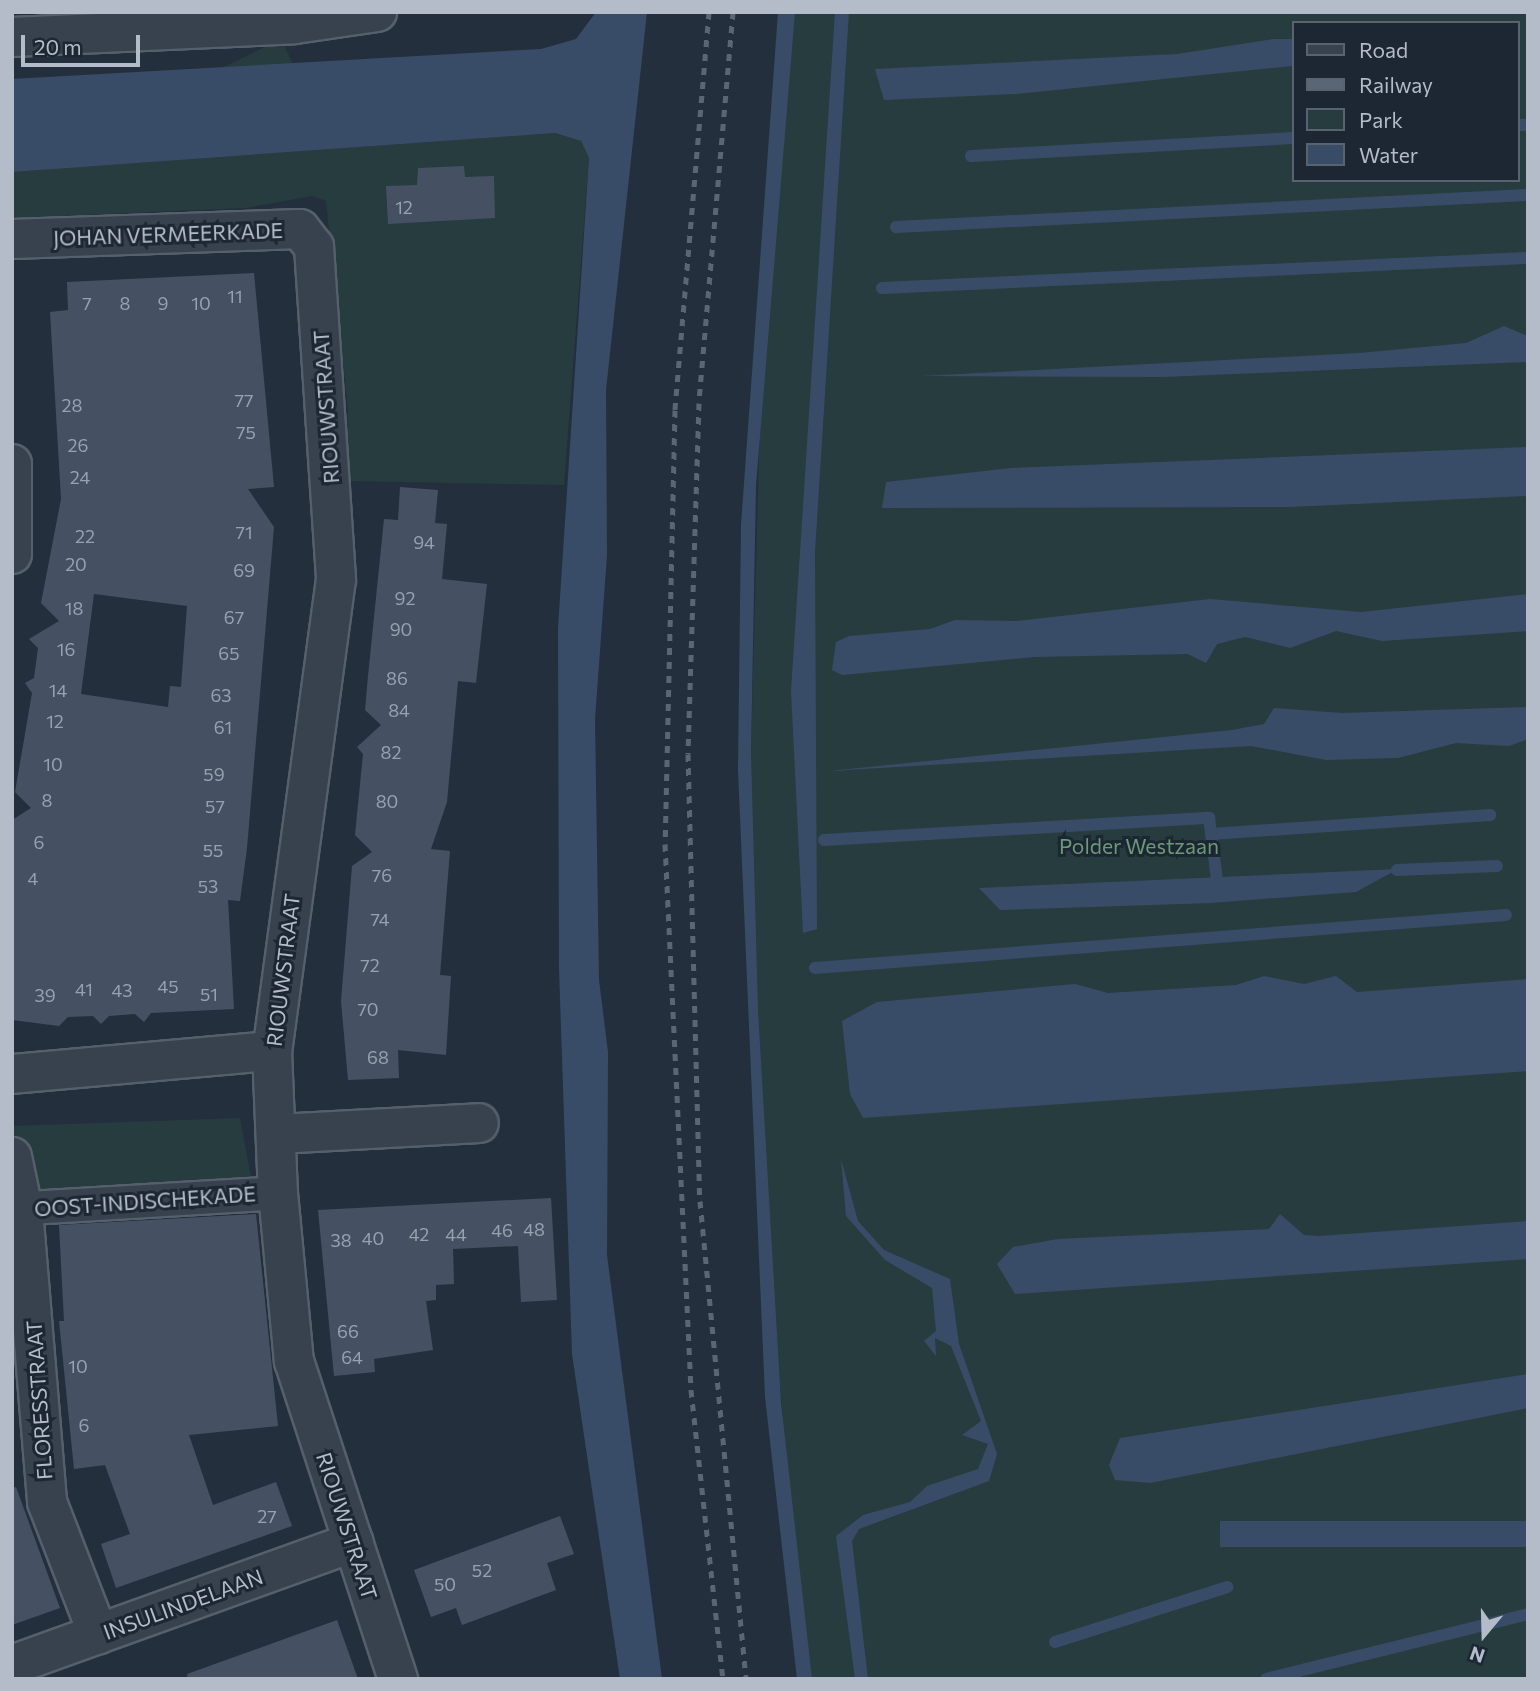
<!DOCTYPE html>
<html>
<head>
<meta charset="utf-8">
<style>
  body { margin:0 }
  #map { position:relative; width:1540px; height:1691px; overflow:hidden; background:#242f3e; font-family:Commissioner,sans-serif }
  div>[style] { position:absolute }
  .green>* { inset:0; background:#263c3f; transform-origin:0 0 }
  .water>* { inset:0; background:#394c67; transform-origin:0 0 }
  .stream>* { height:12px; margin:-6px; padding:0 6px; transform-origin:6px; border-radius:6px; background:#394c67 }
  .building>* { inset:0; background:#455162 }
  .roads { filter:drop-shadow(2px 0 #565f6c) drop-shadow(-2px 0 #565f6c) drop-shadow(0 2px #565f6c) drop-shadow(0 -2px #565f6c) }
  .pedestrian>* { height:32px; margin:-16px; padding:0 16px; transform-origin:16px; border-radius:16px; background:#38414e }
  .minor>* { height:38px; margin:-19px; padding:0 19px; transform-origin:19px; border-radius:19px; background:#38414e }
  .rail>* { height:5px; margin-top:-2.5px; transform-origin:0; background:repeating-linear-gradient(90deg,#5a6575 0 7px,transparent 0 14px) }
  span { translate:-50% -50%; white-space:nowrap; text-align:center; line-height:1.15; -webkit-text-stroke:6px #1d2633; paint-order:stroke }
  .number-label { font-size:18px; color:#98a1af }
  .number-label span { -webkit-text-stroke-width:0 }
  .street-label { font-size:21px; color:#b4bcc9 }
  .park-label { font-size:21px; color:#6b9a76 }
  .frame { position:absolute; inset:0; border:14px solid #b4bcc9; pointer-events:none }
  .legend { position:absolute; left:1292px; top:21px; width:228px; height:161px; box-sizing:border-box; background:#1d2633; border:2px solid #59626f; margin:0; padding:9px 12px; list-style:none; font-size:21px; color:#b4bcc9 }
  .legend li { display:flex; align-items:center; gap:14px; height:35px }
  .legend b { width:35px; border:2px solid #59626f }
  .north { position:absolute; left:1449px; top:1600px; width:70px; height:70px; -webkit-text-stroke:5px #1d2633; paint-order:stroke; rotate:199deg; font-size:19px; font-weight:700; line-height:28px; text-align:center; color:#b4bcc9 }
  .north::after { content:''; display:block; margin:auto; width:24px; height:32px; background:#b4bcc9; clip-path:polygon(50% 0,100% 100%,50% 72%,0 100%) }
  .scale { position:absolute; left:21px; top:35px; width:119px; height:32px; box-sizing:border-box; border:4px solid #b4bcc9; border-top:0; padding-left:9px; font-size:21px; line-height:24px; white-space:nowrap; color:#b4bcc9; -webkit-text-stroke:5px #1d2633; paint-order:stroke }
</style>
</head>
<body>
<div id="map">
  <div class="green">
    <i style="clip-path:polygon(evenodd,792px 12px,1528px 12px,1528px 1679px,806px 1679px,759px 1149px,751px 752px,763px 307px,792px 12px,1293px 23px,1517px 23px,1517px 180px,1293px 180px,1293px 23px)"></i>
    <i style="left:281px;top:39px;width:30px;height:269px;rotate:64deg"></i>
    <i style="clip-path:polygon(555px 133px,581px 141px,589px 158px,564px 485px,346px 481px,348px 409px,326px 201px,312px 196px,246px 208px,12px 218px,12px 172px)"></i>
    <i style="clip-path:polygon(240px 1118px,252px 1182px,33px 1200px,12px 1146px,12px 1126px)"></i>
  </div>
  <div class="water">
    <i style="clip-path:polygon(596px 12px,647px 12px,606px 390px,607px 555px,595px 719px,599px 980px,608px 1052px,607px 1255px,662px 1679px,620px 1679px,572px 1354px,559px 968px,558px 628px,589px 158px,581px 141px,555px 133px,12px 172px,12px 79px,541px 49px,576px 39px)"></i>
    <i style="clip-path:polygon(778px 12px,795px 12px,756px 485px,751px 752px,758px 1011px,781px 1402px,812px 1679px,797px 1679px,765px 1397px,738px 770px,741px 525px)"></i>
    <i style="clip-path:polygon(835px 12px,849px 12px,815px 552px,817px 929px,803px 933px,791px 691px)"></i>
    <i style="clip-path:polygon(1273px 39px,1293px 39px,1293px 66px,1015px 94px,884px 100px,875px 69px,1177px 54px)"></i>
    <i style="clip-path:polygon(1504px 326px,1528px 336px,1528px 362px,1162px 377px,921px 376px,1359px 353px,1466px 343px)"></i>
    <i style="clip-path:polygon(1528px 447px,1528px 496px,1291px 507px,882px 508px,886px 482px,1011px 468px)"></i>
    <i style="clip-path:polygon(1528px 594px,1528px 631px,1382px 641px,1336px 631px,1290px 648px,1245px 637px,1217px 644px,1206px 663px,1188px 654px,1034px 657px,842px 675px,832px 670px,836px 642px,849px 636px,930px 629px,955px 620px,1017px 621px,1210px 599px,1361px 612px)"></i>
    <i style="clip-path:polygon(1528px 707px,1528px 739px,1509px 746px,1456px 743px,1398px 758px,1326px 760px,1251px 746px,829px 771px,1232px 730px,1264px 724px,1274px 708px,1342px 713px)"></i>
    <i style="clip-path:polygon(1398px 869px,1356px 892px,1211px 903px,1000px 910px,979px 888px)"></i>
    <i style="clip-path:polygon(1264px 976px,1304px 984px,1336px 976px,1357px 992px,1528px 979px,1528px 1071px,863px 1118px,850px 1094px,842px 1021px,877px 1002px,1075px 984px,1108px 993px,1236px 985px)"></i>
    <i style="clip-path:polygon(841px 1159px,858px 1221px,884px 1250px,950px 1279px,959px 1344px,997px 1454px,989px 1481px,859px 1529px,852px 1541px,868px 1679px,855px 1679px,836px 1536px,863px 1515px,910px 1502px,927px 1486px,978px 1469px,988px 1444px,962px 1435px,981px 1421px,951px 1346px,935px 1338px,936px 1356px,924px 1341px,936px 1331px,932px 1288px,885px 1260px,846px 1216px)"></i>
    <i style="clip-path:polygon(1280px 1214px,1304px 1235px,1319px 1236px,1528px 1221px,1528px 1259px,1015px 1294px,997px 1264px,1013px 1247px,1058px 1239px,1269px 1229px)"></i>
    <i style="clip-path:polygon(1528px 1374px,1528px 1408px,1150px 1483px,1115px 1480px,1109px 1465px,1120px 1438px)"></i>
    <i style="left:1528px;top:1521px;width:26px;height:308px;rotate:90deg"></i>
  </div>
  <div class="stream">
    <i style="left:1517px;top:125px;width:11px"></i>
    <i style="left:971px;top:156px;width:323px;rotate:-3.2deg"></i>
    <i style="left:896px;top:227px;width:633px;rotate:-2.9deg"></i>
    <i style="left:882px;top:288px;width:647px;rotate:-2.66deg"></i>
    <i style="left:1211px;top:834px;width:280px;rotate:-3.9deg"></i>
    <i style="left:824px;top:840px;width:386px;rotate:-3.3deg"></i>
    <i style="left:1209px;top:818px;width:63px;rotate:82.6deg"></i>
    <i style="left:1397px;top:870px;width:100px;rotate:-2.3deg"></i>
    <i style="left:815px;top:968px;width:693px;rotate:-4.39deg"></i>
    <i style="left:1055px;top:1642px;width:181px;rotate:-17.7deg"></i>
    <i style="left:1266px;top:1679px;width:270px;rotate:-13.9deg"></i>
  </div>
  <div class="building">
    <i style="clip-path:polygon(464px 166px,465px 177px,494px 176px,495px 218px,388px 224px,386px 186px,417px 185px,418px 168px)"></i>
    <i style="clip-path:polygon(evenodd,254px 273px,274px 487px,248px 489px,274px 527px,247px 848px,240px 901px,228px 900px,234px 1009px,151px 1013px,144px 1022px,135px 1014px,109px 1016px,101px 1024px,93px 1016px,68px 1017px,59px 1026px,12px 1020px,12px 820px,31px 808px,15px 792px,32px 693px,25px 683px,34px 678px,38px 648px,29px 639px,59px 621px,41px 603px,61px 499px,50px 312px,68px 310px,67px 282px,254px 273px,94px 594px,187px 606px,181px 687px,170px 686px,168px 707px,81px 694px,94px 594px)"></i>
    <i style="clip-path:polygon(400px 487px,438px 490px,435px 523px,447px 524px,442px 579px,487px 584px,476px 683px,458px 681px,447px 802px,431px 849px,450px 851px,440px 975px,451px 976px,446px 1055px,398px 1050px,399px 1078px,348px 1080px,341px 1001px,352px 866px,372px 852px,355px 835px,363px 754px,357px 747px,381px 725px,365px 710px,368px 676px,384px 519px,398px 520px)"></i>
    <i style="clip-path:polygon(551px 1198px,557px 1300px,521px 1302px,518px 1246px,453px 1249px,454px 1284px,436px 1285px,436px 1300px,426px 1301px,433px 1350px,374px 1359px,375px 1372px,334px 1376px,318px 1210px)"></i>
    <i style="clip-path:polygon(256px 1214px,278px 1426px,189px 1435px,213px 1505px,276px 1482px,292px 1526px,116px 1588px,101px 1544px,130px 1534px,105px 1465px,74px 1469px,59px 1321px,64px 1321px,59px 1225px)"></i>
    <i style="clip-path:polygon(16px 1487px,60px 1608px,12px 1625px,12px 1488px)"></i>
    <i style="clip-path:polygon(560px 1516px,574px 1554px,547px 1563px,556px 1590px,462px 1625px,456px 1608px,431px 1617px,414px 1570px)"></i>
    <i style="clip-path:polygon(337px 1620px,358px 1679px,188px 1679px,187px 1674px)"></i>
  </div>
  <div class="roads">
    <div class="pedestrian">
      <i style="left:12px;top:1209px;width:266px;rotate:-3.4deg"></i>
    </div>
    <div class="minor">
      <i style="left:12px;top:37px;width:283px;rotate:-2.6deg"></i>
      <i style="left:295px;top:24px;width:83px;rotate:-8.3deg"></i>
      <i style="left:12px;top:239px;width:288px;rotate:-2deg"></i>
      <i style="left:300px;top:229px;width:23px;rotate:52deg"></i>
      <i style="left:314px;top:247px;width:333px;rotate:86.2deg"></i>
      <i style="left:336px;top:579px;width:476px;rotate:97.7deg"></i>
      <i style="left:272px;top:1051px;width:142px;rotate:87.6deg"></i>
      <i style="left:278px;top:1193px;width:169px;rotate:84.6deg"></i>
      <i style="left:294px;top:1361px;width:335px;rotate:71.9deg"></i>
      <i style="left:12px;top:464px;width:90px;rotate:90deg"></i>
      <i style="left:12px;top:1074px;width:261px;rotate:-5.1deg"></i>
      <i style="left:278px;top:1134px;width:201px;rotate:-3.1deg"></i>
      <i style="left:12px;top:1157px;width:53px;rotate:78.1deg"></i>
      <i style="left:23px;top:1209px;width:294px;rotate:85.3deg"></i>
      <i style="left:47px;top:1502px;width:142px;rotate:68.9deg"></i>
      <i style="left:12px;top:1665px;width:363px;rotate:-19.8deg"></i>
    </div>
  </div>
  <div class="rail">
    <i style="left:709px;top:12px;width:399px;rotate:94.9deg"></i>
    <i style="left:675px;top:410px;width:434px;rotate:91.3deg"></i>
    <i style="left:665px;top:844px;width:547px;rotate:87.27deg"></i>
    <i style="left:691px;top:1390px;width:291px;rotate:83.7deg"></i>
    <i style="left:733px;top:12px;width:392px;rotate:95deg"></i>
    <i style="left:699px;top:403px;width:351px;rotate:91.8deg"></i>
    <i style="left:688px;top:754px;width:447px;rotate:88.5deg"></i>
    <i style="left:700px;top:1201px;width:480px;rotate:84.5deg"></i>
  </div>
  <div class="number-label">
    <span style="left:404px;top:207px">12</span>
    <span style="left:235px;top:296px">11</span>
    <span style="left:87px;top:303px">7</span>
    <span style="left:125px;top:303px">8</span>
    <span style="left:163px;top:303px">9</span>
    <span style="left:201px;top:303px">10</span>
    <span style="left:244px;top:400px">77</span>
    <span style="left:72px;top:405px">28</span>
    <span style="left:246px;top:432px">75</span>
    <span style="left:78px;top:445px">26</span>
    <span style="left:80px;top:477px">24</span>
    <span style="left:244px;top:532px">71</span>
    <span style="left:85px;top:536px">22</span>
    <span style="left:424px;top:542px">94</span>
    <span style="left:76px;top:564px">20</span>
    <span style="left:244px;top:570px">69</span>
    <span style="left:405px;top:598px">92</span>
    <span style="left:74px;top:608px">18</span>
    <span style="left:234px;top:617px">67</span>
    <span style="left:401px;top:629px">90</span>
    <span style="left:66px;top:649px">16</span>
    <span style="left:229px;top:653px">65</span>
    <span style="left:397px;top:678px">86</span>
    <span style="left:58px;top:690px">14</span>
    <span style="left:221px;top:695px">63</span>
    <span style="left:399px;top:710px">84</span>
    <span style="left:55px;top:721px">12</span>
    <span style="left:223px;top:727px">61</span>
    <span style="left:391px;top:752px">82</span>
    <span style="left:53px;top:764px">10</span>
    <span style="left:214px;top:774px">59</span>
    <span style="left:47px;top:800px">8</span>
    <span style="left:387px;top:801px">80</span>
    <span style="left:215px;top:806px">57</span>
    <span style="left:39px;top:842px">6</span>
    <span style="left:213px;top:850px">55</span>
    <span style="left:382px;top:875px">76</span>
    <span style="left:33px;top:878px">4</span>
    <span style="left:208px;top:886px">53</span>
    <span style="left:380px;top:919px">74</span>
    <span style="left:370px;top:965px">72</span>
    <span style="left:168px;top:986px">45</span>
    <span style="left:84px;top:989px">41</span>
    <span style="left:122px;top:990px">43</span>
    <span style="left:209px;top:994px">51</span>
    <span style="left:45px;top:995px">39</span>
    <span style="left:368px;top:1009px">70</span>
    <span style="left:378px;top:1057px">68</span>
    <span style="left:534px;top:1229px">48</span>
    <span style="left:502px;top:1230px">46</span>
    <span style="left:419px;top:1234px">42</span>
    <span style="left:456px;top:1234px">44</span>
    <span style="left:373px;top:1238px">40</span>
    <span style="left:341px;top:1240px">38</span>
    <span style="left:348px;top:1331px">66</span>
    <span style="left:352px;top:1357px">64</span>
    <span style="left:78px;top:1366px">10</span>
    <span style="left:84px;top:1425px">6</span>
    <span style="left:267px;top:1516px">27</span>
    <span style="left:482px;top:1570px">52</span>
    <span style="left:445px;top:1584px">50</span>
  </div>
  <div class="street-label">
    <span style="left:168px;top:234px;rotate:-2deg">JOHAN VERMEERKADE</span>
    <span style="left:326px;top:407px;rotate:-94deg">RIOUWSTRAAT</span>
    <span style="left:283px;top:970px;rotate:-83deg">RIOUWSTRAAT</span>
    <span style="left:145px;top:1201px;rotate:-4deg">OOST-INDISCHEKADE</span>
    <span style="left:39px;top:1400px;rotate:-94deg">FLORESSTRAAT</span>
    <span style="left:347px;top:1526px;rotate:72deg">RIOUWSTRAAT</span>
    <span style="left:183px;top:1604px;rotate:-20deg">INSULINDELAAN</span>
  </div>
  <div class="park-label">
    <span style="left:1139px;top:846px">Polder Westzaan</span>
  </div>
  <div class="frame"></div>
  <ul class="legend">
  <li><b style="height:9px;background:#38414e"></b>Road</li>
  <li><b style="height:9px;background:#5a6575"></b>Railway</li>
  <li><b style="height:19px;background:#263c3f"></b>Park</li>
  <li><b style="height:19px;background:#394c67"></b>Water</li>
  </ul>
  <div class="north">N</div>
  <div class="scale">20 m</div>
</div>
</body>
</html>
